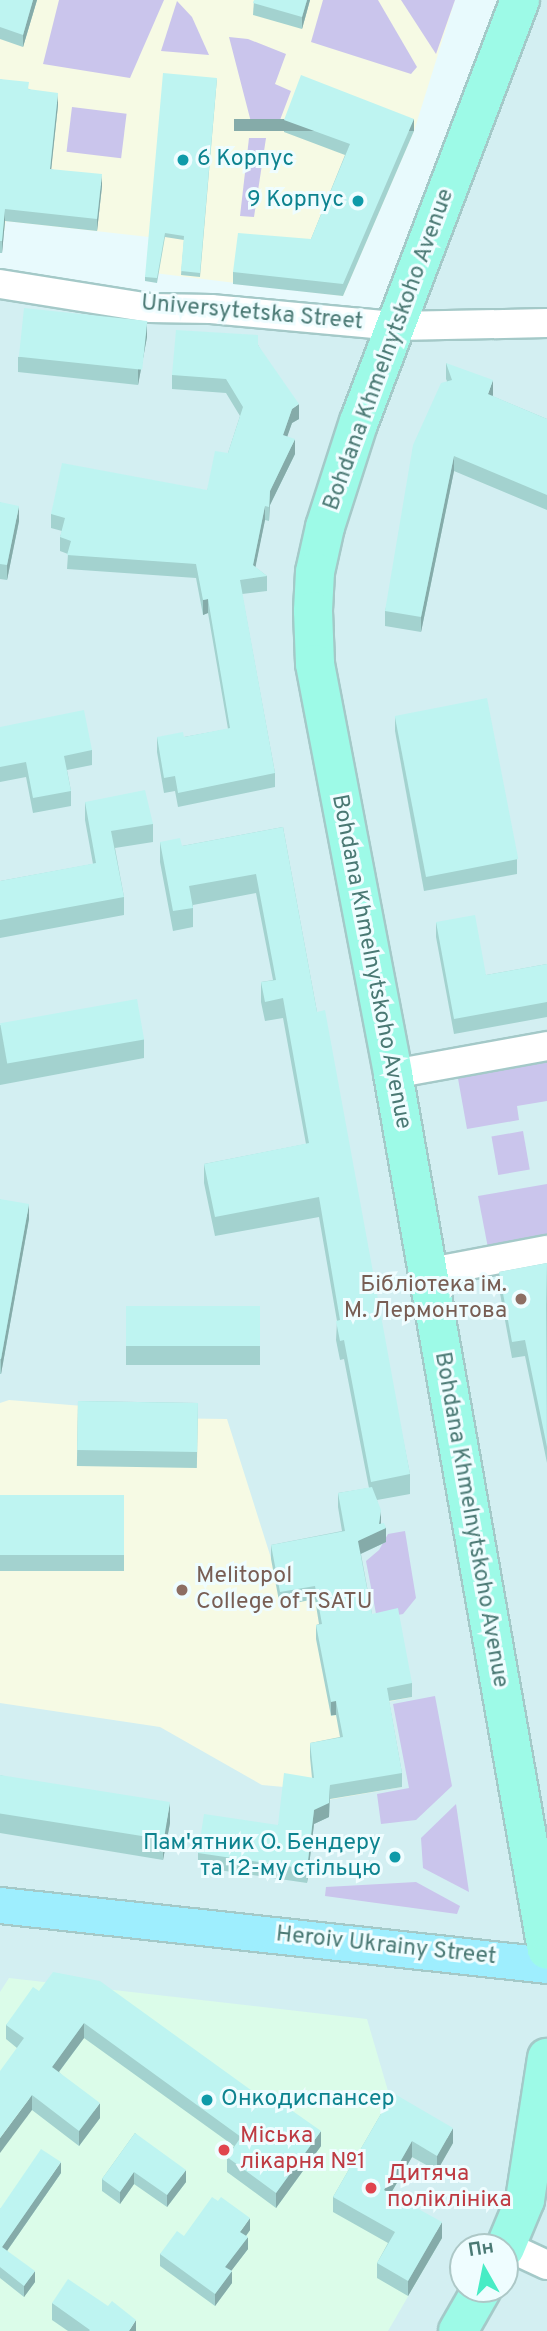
<!DOCTYPE html>
<html>
<head>
<meta charset="utf-8">
<style>
  body { margin:0 }
  #map { position:relative; width:547px; height:2331px; overflow:hidden; background:#e8fafd; font-family:Overpass,sans-serif }
  div>[style] { position:absolute }
  .residential>* { inset:0; background:#d3eff2 }
  .education>* { inset:0; background:#f6fae4 }
  .medical>* { inset:0; background:#dbfce9 }
  .green>* { inset:0; background:#cac5ec; transform-origin:0 0 }
  .roads { filter:drop-shadow(2px 0 #a4c9c8) drop-shadow(-2px 0 #a4c9c8) drop-shadow(0 2px #a4c9c8) drop-shadow(0 -2px #a4c9c8) }
  .minor>* { height:28px; margin:-14px; padding:0 14px; transform-origin:14px; border-radius:14px; background:#fff }
  .major>* { height:35px; margin:-17.5px; padding:0 17.5px; transform-origin:17.5px; border-radius:17.5px; background:#9eeefe }
  .highway>* { height:38px; margin:-19px; padding:0 19px; transform-origin:19px; border-radius:19px; background:#9dfae7 }
  .wall>* { inset:0; background:#a3d2cf; transform-origin:0 0 }
  .shaded-wall>* { inset:0; background:#85aba9; transform-origin:0 0 }
  .building>* { inset:0; background:#bef4f1; transform-origin:0 0 }
  .dots>* { width:19px; height:19px; translate:-50% -50%; box-sizing:border-box; border:4px solid #effdff; border-radius:50% }
  span { translate:-50% -50%; white-space:nowrap; text-align:center; line-height:1.15; -webkit-text-stroke:6px #effdff; paint-order:stroke }
  .culture-label { font-size:23px; color:#0d838f }
  .left { translate:0 -50%; text-align:left }
  .right { translate:-100% -50%; text-align:right }
  .street-label { font-size:23px; color:#4a7974 }
  .education-label { font-size:23px; color:#785e54 }
  .health-label { font-size:23px; color:#be3a42 }
  .north { position:absolute; left:449px; top:2233px; width:70px; height:70px; box-sizing:border-box; background:#effdff; border:2px solid #adc8c7; border-radius:50%; rotate:351deg; font-size:19px; font-weight:700; line-height:28px; text-align:center; color:#4a7974 }
  .north::after { content:''; display:block; margin:auto; width:24px; height:32px; background:#48ecc5; clip-path:polygon(50% 0,100% 100%,50% 72%,0 100%) }
</style>
</head>
<body>
<div id="map">
  <div class="residential">
    <i style="clip-path:polygon(evenodd,520px 0,547px 0,547px 2331px,0 2331px,0 285px,396px 326px,520px 0,463px 2247px,505px 2247px,505px 2289px,463px 2289px,463px 2247px)"></i>
  </div>
  <div class="education">
    <i style="clip-path:polygon(0 0,455px 0,414px 131px,343px 296px,146px 272px,149px 237px,6px 221px,0 253px)"></i>
    <i style="clip-path:polygon(9px 1400px,83px 1406px,84px 1417px,227px 1419px,271px 1558px,356px 1543px,372px 1627px,412px 1697px,387px 1702px,402px 1787px,316px 1802px,284px 1787px,262px 1785px,160px 1727px,0 1703px,0 1403px)"></i>
  </div>
  <div class="medical">
    <i style="clip-path:polygon(9px 1978px,367px 2019px,393px 2108px,453px 2143px,437px 2171px,412px 2157px,385px 2204px,442px 2238px,388px 2331px,0 2331px,0 1992px)"></i>
  </div>
  <div class="green">
    <i style="clip-path:polygon(59px 0,164px 0,130px 78px,43px 64px)"></i>
    <i style="clip-path:polygon(323px 0,378px 0,417px 67px,411px 74px,311px 42px)"></i>
    <i style="clip-path:polygon(401px 0,455px 0,436px 54px)"></i>
    <i style="clip-path:polygon(177px 1px,192px 17px,209px 55px,161px 51px)"></i>
    <i style="clip-path:polygon(229px 37px,248px 39px,286px 54px,275px 84px,291px 91px,277px 128px,252px 126px)"></i>
    <i style="left:72px;top:107px;width:55px;height:45px;rotate:7deg"></i>
    <i style="clip-path:polygon(249px 138px,266px 138px,254px 217px,240px 216px)"></i>
    <i style="clip-path:polygon(547px 1057px,547px 1101px,517px 1106px,519px 1120px,467px 1129px,457px 1073px)"></i>
    <i style="left:523px;top:1131px;width:39px;height:32px;rotate:80deg"></i>
    <i style="clip-path:polygon(547px 1184px,547px 1237px,488px 1248px,478px 1196px)"></i>
    <i style="clip-path:polygon(405px 1531px,416px 1598px,403px 1614px,377px 1619px,366px 1561px,379px 1550px,388px 1534px)"></i>
    <i style="clip-path:polygon(435px 1696px,452px 1786px,416px 1820px,381px 1824px,377px 1794px,409px 1788px,393px 1704px)"></i>
    <i style="clip-path:polygon(456px 1804px,469px 1892px,423px 1868px,421px 1838px)"></i>
    <i style="clip-path:polygon(416px 1882px,460px 1906px,457px 1914px,325px 1896px,326px 1887px)"></i>
  </div>
  <div class="roads">
    <div class="minor">
      <i style="left:0;top:284px;width:152px;rotate:9.1deg"></i>
      <i style="left:150px;top:308px;width:61px;rotate:0.9deg"></i>
      <i style="left:211px;top:309px;width:186px;rotate:5.3deg"></i>
      <i style="left:396px;top:326px;width:151px;rotate:-1.1deg"></i>
      <i style="left:393px;top:1074px;width:157px;rotate:-10.3deg"></i>
      <i style="left:426px;top:1273px;width:123px;rotate:-10.8deg"></i>
      <i style="left:506px;top:2246px;width:45px;rotate:24.9deg"></i>
    </div>
    <div class="major">
      <i style="left:0;top:1905px;width:550px;rotate:6.26deg"></i>
    </div>
    <div class="highway">
      <i style="left:520px;top:0;width:451px;rotate:110.9deg"></i>
      <i style="left:359px;top:421px;width:111px;rotate:107.8deg"></i>
      <i style="left:325px;top:527px;width:46px;rotate:102.5deg"></i>
      <i style="left:315px;top:572px;width:39px;rotate:93deg"></i>
      <i style="left:313px;top:611px;width:53px;rotate:87.8deg"></i>
      <i style="left:315px;top:664px;width:417px;rotate:79.2deg"></i>
      <i style="left:393px;top:1074px;width:889px;rotate:80.03deg"></i>
      <i style="left:505px;top:2248px;width:52px;rotate:-67.4deg"></i>
      <i style="left:525px;top:2200px;width:144px;rotate:-81.2deg"></i>
      <i style="left:458px;top:2331px;width:48px;rotate:-60.3deg"></i>
    </div>
  </div>
  <div class="wall">
    <i style="clip-path:polygon(0 0,37px 0,23px 47px,0 39px)"></i>
    <i style="clip-path:polygon(254px 0,310px 0,302px 29px,253px 15px)"></i>
    <i style="clip-path:polygon(217px 78px,200px 277px,181px 275px,184px 240px,165px 237px,157px 283px,145px 281px,145px 277px)"></i>
    <i style="clip-path:polygon(0 79px,29px 89px,58px 105px,51px 169px,102px 186px,97px 231px,5px 221px,2px 253px,0 253px)"></i>
    <i style="clip-path:polygon(284px 120px,414px 131px,343px 296px,233px 284px,233px 272px,311px 239px,345px 155px,284px 132px)"></i>
    <i style="clip-path:polygon(147px 337px,138px 385px,18px 372px,18px 357px)"></i>
    <i style="clip-path:polygon(258px 345px,299px 419px,292px 423px,287px 436px,295px 454px,270px 505px,269px 521px,265px 520px,255px 567px,267px 576px,267px 591px,242px 594px,275px 773px,275px 787px,178px 807px,175px 791px,164px 793px,157px 752px,157px 737px,184px 737px,228px 729px,208px 613px,203px 615px,196px 578px,67px 569px,68px 554px,60px 551px,60px 537px,62px 531px,51px 528px,51px 514px,207px 490px,228px 453px,240px 416px,226px 393px,172px 389px,172px 375px)"></i>
    <i style="clip-path:polygon(446px 363px,492px 396px,547px 419px,547px 510px,454px 471px,421px 632px,385px 626px,385px 611px,447px 381px,446px 379px)"></i>
    <i style="clip-path:polygon(0 502px,19px 521px,7px 580px,0 579px)"></i>
    <i style="clip-path:polygon(395px 716px,517px 859px,517px 874px,424px 891px,395px 731px)"></i>
    <i style="clip-path:polygon(0 727px,92px 750px,92px 765px,67px 770px,71px 791px,71px 806px,33px 813px,26px 777px,0 782px)"></i>
    <i style="clip-path:polygon(85px 802px,153px 824px,153px 842px,115px 848px,124px 897px,124px 915px,0 938px,0 881px,93px 864px,85px 820px)"></i>
    <i style="clip-path:polygon(283px 827px,317px 1012px,410px 1474px,410px 1494px,377px 1500px,381px 1524px,386px 1542px,361px 1554px,372px 1614px,412px 1683px,412px 1697px,389px 1701px,402px 1773px,402px 1787px,330px 1799px,329px 1817px,314px 1824px,307px 1883px,198px 1867px,198px 1853px,278px 1825px,312px 1778px,310px 1757px,310px 1743px,340px 1737px,336px 1715px,331px 1716px,316px 1639px,316px 1625px,319px 1624px,315px 1599px,280px 1606px,271px 1559px,271px 1545px,342px 1531px,338px 1507px,338px 1493px,369px 1488px,344px 1359px,340px 1360px,336px 1340px,337px 1321px,319px 1217px,215px 1236px,204px 1183px,204px 1164px,306px 1144px,283px 1018px,265px 1021px,261px 1002px,261px 982px,273px 980px,256px 893px,193px 905px,193px 927px,173px 931px,160px 862px,160px 842px,182px 846px)"></i>
    <i style="clip-path:polygon(436px 922px,486px 975px,547px 964px,547px 1017px,454px 1034px,436px 937px)"></i>
    <i style="clip-path:polygon(0 1025px,144px 1039px,144px 1058px,0 1085px)"></i>
    <i style="clip-path:polygon(0 1199px,29px 1219px,1px 1374px,0 1374px)"></i>
    <i style="clip-path:polygon(547px 1263px,547px 1463px,525px 1356px,512px 1358px,499px 1288px,499px 1272px)"></i>
    <i style="left:126px;top:1306px;width:134px;height:59px"></i>
    <i style="left:78px;top:1401px;width:120px;height:65px;rotate:1deg"></i>
    <i style="left:0;top:1495px;width:124px;height:76px"></i>
    <i style="clip-path:polygon(0 1775px,170px 1823px,163px 1860px,0 1833px)"></i>
    <i style="clip-path:polygon(39px 1991px,321px 2146px,276px 2208px,227px 2172px,227px 2157px,234px 2146px,84px 2038px,59px 2072px,100px 2118px,79px 2146px,32px 2110px,17px 2048px,6px 2039px,6px 2025px)"></i>
    <i style="clip-path:polygon(393px 2093px,453px 2143px,437px 2171px,412px 2157px,391px 2193px,442px 2238px,408px 2296px,377px 2278px,377px 2263px,388px 2243px,333px 2212px,333px 2197px)"></i>
    <i style="clip-path:polygon(135px 2133px,186px 2182px,167px 2207px,134px 2184px,120px 2204px,102px 2191px,102px 2179px)"></i>
    <i style="clip-path:polygon(61px 2173px,7px 2251px,35px 2282px,24px 2297px,0 2278px,0 2209px)"></i>
    <i style="clip-path:polygon(250px 2230px,246px 2236px,248px 2249px,231px 2271px,232px 2283px,215px 2306px,160px 2266px,160px 2254px,184px 2236px)"></i>
    <i style="clip-path:polygon(52px 2303px,136px 2331px,68px 2331px,52px 2320px)"></i>
  </div>
  <div class="shaded-wall">
    <i style="clip-path:polygon(33px 0,37px 0,23px 47px,23px 35px)"></i>
    <i style="clip-path:polygon(307px 0,310px 0,302px 29px,302px 17px)"></i>
    <i style="clip-path:polygon(58px 93px,58px 105px,50px 181px,50px 169px)"></i>
    <i style="left:414px;top:119px;width:12px;height:180px;rotate:90deg"></i>
    <i style="clip-path:polygon(102px 174px,102px 186px,97px 231px,97px 219px)"></i>
    <i style="clip-path:polygon(5px 209px,5px 221px,2px 253px,2px 241px)"></i>
    <i style="clip-path:polygon(147px 322px,147px 337px,138px 385px,138px 370px)"></i>
    <i style="clip-path:polygon(493px 380px,493px 395px,488px 409px,488px 394px)"></i>
    <i style="clip-path:polygon(299px 404px,299px 419px,292px 423px,283px 449px,283px 435px,292px 409px)"></i>
    <i style="clip-path:polygon(295px 439px,295px 454px,270px 505px,269px 521px,270px 491px)"></i>
    <i style="clip-path:polygon(454px 456px,454px 471px,421px 632px,421px 617px)"></i>
    <i style="clip-path:polygon(19px 506px,19px 521px,7px 580px,7px 565px)"></i>
    <i style="clip-path:polygon(265px 506px,265px 520px,253px 579px,253px 565px)"></i>
    <i style="clip-path:polygon(208px 599px,208px 613px,203px 615px,203px 600px)"></i>
    <i style="clip-path:polygon(29px 1204px,29px 1219px,1px 1374px,1px 1359px)"></i>
    <i style="clip-path:polygon(381px 1510px,381px 1524px,386px 1528px,386px 1542px,358px 1555px,358px 1541px,379px 1524px)"></i>
    <i style="left:336px;top:1701px;width:14px;height:5px;rotate:90deg"></i>
    <i style="clip-path:polygon(330px 1785px,329px 1817px,314px 1824px,307px 1883px,307px 1869px,314px 1810px)"></i>
    <i style="clip-path:polygon(170px 1803px,170px 1823px,163px 1860px,163px 1840px)"></i>
    <i style="clip-path:polygon(84px 2023px,84px 2038px,52px 2081px,52px 2067px)"></i>
    <i style="clip-path:polygon(32px 2095px,32px 2110px,0 2153px,0 2138px)"></i>
    <i style="clip-path:polygon(100px 2103px,100px 2118px,79px 2146px,79px 2131px)"></i>
    <i style="clip-path:polygon(453px 2128px,453px 2143px,437px 2171px,437px 2156px)"></i>
    <i style="clip-path:polygon(321px 2131px,321px 2146px,276px 2208px,276px 2193px)"></i>
    <i style="clip-path:polygon(412px 2141px,412px 2157px,384px 2205px,384px 2190px)"></i>
    <i style="clip-path:polygon(61px 2162px,61px 2173px,2px 2258px,2px 2247px)"></i>
    <i style="clip-path:polygon(186px 2170px,186px 2182px,167px 2207px,167px 2195px)"></i>
    <i style="clip-path:polygon(134px 2172px,134px 2184px,120px 2204px,120px 2192px)"></i>
    <i style="clip-path:polygon(250px 2218px,250px 2230px,240px 2244px,240px 2232px)"></i>
    <i style="clip-path:polygon(442px 2222px,442px 2238px,408px 2296px,408px 2281px)"></i>
    <i style="clip-path:polygon(248px 2237px,248px 2249px,225px 2279px,225px 2267px)"></i>
    <i style="clip-path:polygon(35px 2271px,35px 2282px,24px 2297px,24px 2286px)"></i>
    <i style="clip-path:polygon(232px 2271px,232px 2283px,215px 2306px,215px 2294px)"></i>
    <i style="clip-path:polygon(136px 2320px,136px 2331px,129px 2331px)"></i>
  </div>
  <div class="building">
    <i style="clip-path:polygon(0 0,33px 0,23px 35px,0 27px)"></i>
    <i style="clip-path:polygon(254px 0,307px 0,302px 17px,253px 3px)"></i>
    <i style="clip-path:polygon(163px 73px,217px 78px,200px 273px,181px 271px,184px 236px,165px 233px,157px 278px,145px 277px)"></i>
    <i style="clip-path:polygon(301px 75px,414px 119px,343px 284px,233px 272px,238px 233px,311px 239px,350px 144px,284px 120px)"></i>
    <i style="clip-path:polygon(0 79px,29px 82px,28px 89px,58px 93px,50px 169px,102px 174px,97px 219px,5px 209px,2px 241px,0 241px)"></i>
    <i style="left:24px;top:308px;width:124px;height:49px;rotate:6deg"></i>
    <i style="clip-path:polygon(176px 330px,258px 335px,258px 345px,299px 404px,292px 409px,283px 435px,295px 439px,270px 491px,269px 507px,265px 506px,253px 565px,267px 576px,240px 580px,275px 773px,178px 793px,175px 776px,164px 778px,157px 737px,183px 732px,184px 737px,230px 728px,208px 599px,203px 600px,196px 564px,67px 555px,71px 541px,60px 537px,65px 518px,51px 514px,62px 463px,207px 490px,215px 451px,228px 453px,243px 407px,226px 379px,172px 375px)"></i>
    <i style="clip-path:polygon(446px 363px,493px 380px,488px 394px,547px 419px,547px 495px,454px 456px,421px 617px,385px 611px,413px 445px,441px 383px,452px 380px)"></i>
    <i style="clip-path:polygon(0 502px,19px 506px,7px 565px,0 564px)"></i>
    <i style="left:487px;top:698px;width:164px;height:94px;rotate:79deg"></i>
    <i style="clip-path:polygon(84px 710px,92px 750px,64px 756px,71px 791px,33px 798px,26px 762px,0 767px,0 727px)"></i>
    <i style="clip-path:polygon(145px 790px,153px 824px,111px 831px,124px 897px,0 920px,0 881px,96px 863px,85px 802px)"></i>
    <i style="clip-path:polygon(283px 827px,317px 1012px,325px 1010px,410px 1474px,371px 1482px,344px 1340px,340px 1341px,336px 1321px,340px 1320px,319px 1197px,215px 1217px,204px 1164px,309px 1143px,283px 998px,265px 1002px,261px 982px,276px 980px,256px 874px,189px 886px,193px 908px,173px 911px,160px 842px,180px 838px,182px 846px)"></i>
    <i style="clip-path:polygon(475px 915px,486px 975px,547px 964px,547px 1002px,454px 1019px,436px 922px)"></i>
    <i style="left:137px;top:999px;width:41px;height:139px;rotate:80deg"></i>
    <i style="clip-path:polygon(0 1199px,29px 1204px,1px 1359px,0 1359px)"></i>
    <i style="clip-path:polygon(547px 1263px,546px 1305px,547px 1447px,525px 1340px,512px 1342px,499px 1272px)"></i>
    <i style="left:126px;top:1306px;width:134px;height:40px"></i>
    <i style="left:78px;top:1401px;width:120px;height:49px;rotate:1deg"></i>
    <i style="clip-path:polygon(372px 1487px,381px 1510px,379px 1524px,384px 1523px,386px 1528px,358px 1541px,372px 1614px,398px 1608px,412px 1683px,387px 1688px,402px 1773px,330px 1785px,329px 1803px,314px 1810px,307px 1869px,198px 1853px,204px 1814px,278px 1825px,284px 1773px,314px 1778px,310px 1743px,343px 1737px,336px 1701px,331px 1702px,316px 1625px,322px 1624px,315px 1586px,280px 1592px,271px 1545px,345px 1531px,338px 1493px)"></i>
    <i style="left:0;top:1495px;width:124px;height:60px"></i>
    <i style="left:0;top:1775px;width:172px;height:38px;rotate:9deg"></i>
    <i style="clip-path:polygon(53px 1972px,100px 1981px,273px 2106px,277px 2100px,321px 2131px,276px 2193px,227px 2157px,241px 2137px,84px 2023px,52px 2067px,100px 2103px,79px 2131px,32px 2095px,0 2138px,0 2071px,24px 2038px,6px 2025px,33px 1987px,39px 1991px)"></i>
    <i style="clip-path:polygon(393px 2093px,453px 2128px,437px 2156px,412px 2141px,384px 2190px,442px 2222px,408px 2281px,377px 2263px,395px 2232px,333px 2197px)"></i>
    <i style="clip-path:polygon(135px 2133px,186px 2170px,167px 2195px,134px 2172px,120px 2192px,102px 2179px)"></i>
    <i style="clip-path:polygon(41px 2149px,61px 2162px,2px 2247px,35px 2271px,24px 2286px,0 2267px,0 2209px)"></i>
    <i style="clip-path:polygon(212px 2197px,218px 2201px,221px 2197px,250px 2218px,240px 2232px,248px 2237px,225px 2267px,232px 2271px,215px 2294px,160px 2254px,177px 2231px,184px 2236px)"></i>
    <i style="clip-path:polygon(68px 2279px,108px 2306px,112px 2301px,136px 2320px,129px 2331px,89px 2331px,90px 2330px,52px 2303px)"></i>
  </div>
  <div class="dots">
    <i style="left:183px;top:160px;background:#0f9aa8"></i>
    <i style="left:358px;top:201px;background:#0f9aa8"></i>
    <i style="left:521px;top:1299px;background:#8d6e63"></i>
    <i style="left:182px;top:1590px;background:#8d6e63"></i>
    <i style="left:395px;top:1857px;background:#0f9aa8"></i>
    <i style="left:207px;top:2100px;background:#0f9aa8"></i>
    <i style="left:224px;top:2150px;background:#e0444e"></i>
    <i style="left:371px;top:2188px;background:#e0444e"></i>
  </div>
  <div class="culture-label">
    <span class="left" style="left:197px;top:160px">6 Корпус</span>
    <span class="right" style="left:344px;top:201px">9 Корпус</span>
    <span class="right" style="left:381px;top:1857px">Пам'ятник О. Бендеру<br>та 12-му стільцю</span>
    <span class="left" style="left:221px;top:2100px">Онкодиспансер</span>
  </div>
  <div class="street-label">
    <span style="left:252px;top:314px;rotate:5deg">Universytetska Street</span>
    <span style="left:390px;top:350px;rotate:-70deg">Bohdana Khmelnytskoho Avenue</span>
    <span style="left:370px;top:962px;rotate:79deg">Bohdana Khmelnytskoho Avenue</span>
    <span style="left:470px;top:1520px;rotate:80deg">Bohdana Khmelnytskoho Avenue</span>
    <span style="left:386px;top:1947px;rotate:6deg">Heroiv Ukrainy Street</span>
  </div>
  <div class="education-label">
    <span class="right" style="left:507px;top:1299px">Бібліотека ім.<br>М. Лермонтова</span>
    <span class="left" style="left:196px;top:1590px">Melitopol<br>College of TSATU</span>
  </div>
  <div class="health-label">
    <span class="left" style="left:240px;top:2150px">Міська<br>лікарня №1</span>
    <span class="left" style="left:387px;top:2188px">Дитяча<br>поліклініка</span>
  </div>
  <div class="north">Пн</div>
</div>
</body>
</html>
